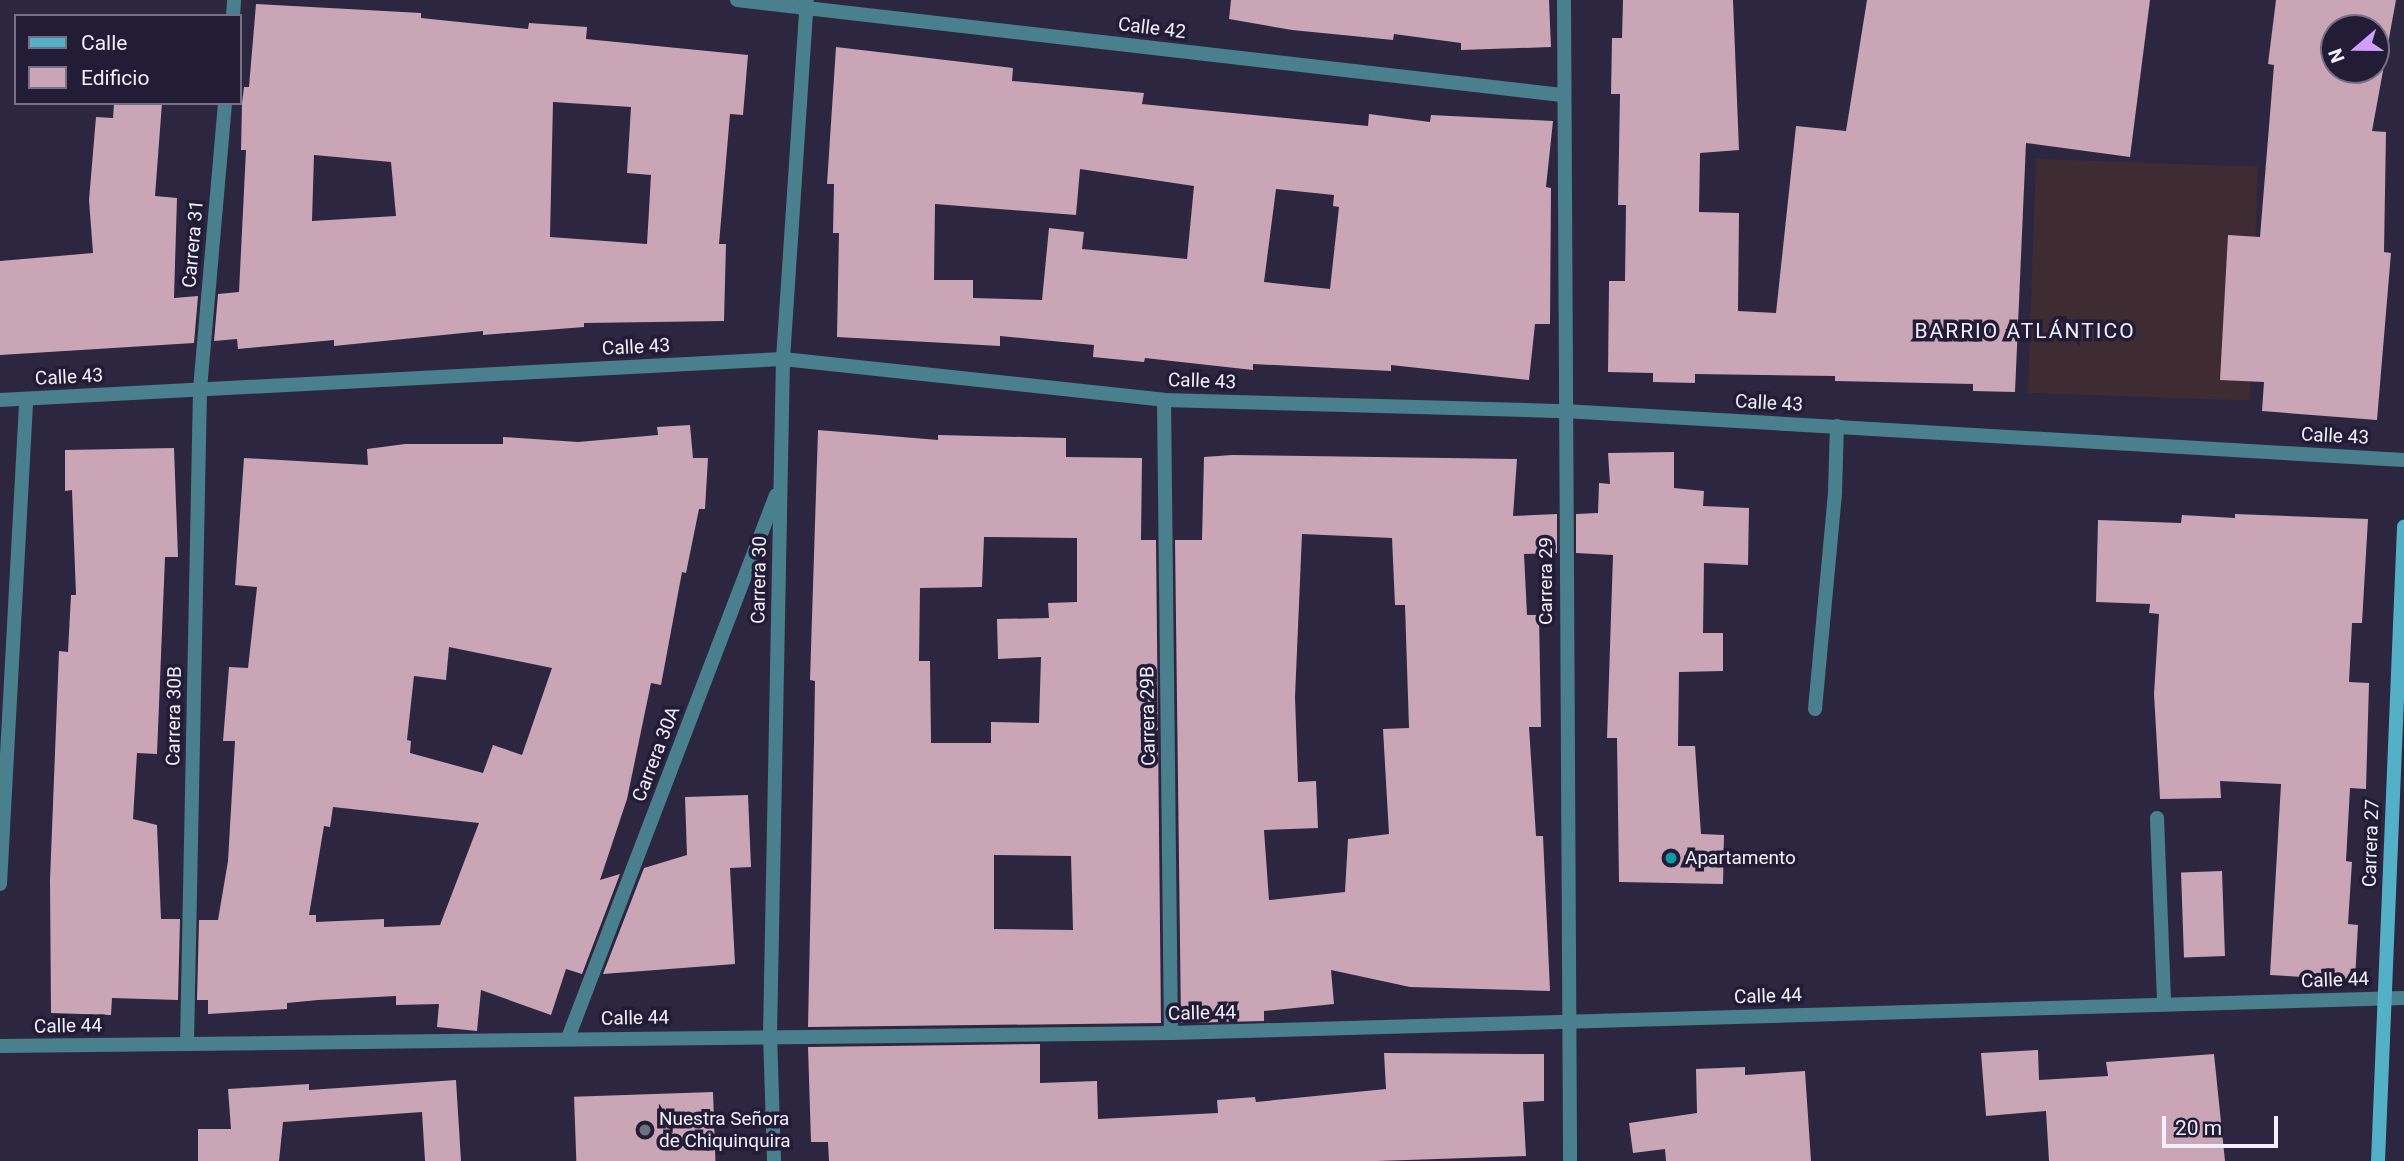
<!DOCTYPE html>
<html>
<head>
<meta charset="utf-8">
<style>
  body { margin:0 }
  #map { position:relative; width:2404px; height:1161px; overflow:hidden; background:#2c2641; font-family:Roboto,sans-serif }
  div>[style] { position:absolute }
  .industrial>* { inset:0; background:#3f2c32; transform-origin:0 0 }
  .building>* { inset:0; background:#caa5b5; transform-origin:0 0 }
  .lane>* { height:14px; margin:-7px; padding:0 7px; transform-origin:7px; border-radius:7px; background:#4a808e }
  .street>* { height:14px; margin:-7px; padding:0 7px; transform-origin:7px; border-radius:7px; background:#4a808e }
  .secondary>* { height:14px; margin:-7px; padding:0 7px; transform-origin:7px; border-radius:7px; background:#54b0c7 }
  .dots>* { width:19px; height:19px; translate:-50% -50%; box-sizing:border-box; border:4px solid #221c36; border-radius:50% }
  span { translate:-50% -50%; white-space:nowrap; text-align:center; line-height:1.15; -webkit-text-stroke:7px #221c36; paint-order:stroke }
  .street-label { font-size:19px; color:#f1effd }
  .poi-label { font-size:19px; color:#f1effd }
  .left { translate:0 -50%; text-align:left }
  .neighbourhood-label { font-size:21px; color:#f1effd; letter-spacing:2px }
  .legend { position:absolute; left:14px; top:14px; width:228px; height:91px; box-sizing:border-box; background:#221c36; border:2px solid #757086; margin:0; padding:9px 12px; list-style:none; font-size:21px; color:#f1effd }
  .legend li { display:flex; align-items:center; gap:14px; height:35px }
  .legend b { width:35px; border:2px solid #757086 }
  .north { position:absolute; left:2320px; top:14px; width:70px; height:70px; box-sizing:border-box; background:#221c36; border:2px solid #757086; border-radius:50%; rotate:250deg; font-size:19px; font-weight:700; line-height:28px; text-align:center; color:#f1effd }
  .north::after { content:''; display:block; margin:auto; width:24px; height:32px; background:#d19dfe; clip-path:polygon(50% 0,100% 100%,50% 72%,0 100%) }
  .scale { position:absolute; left:2162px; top:1116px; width:116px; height:32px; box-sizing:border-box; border:4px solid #f1effd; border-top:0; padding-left:9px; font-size:21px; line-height:24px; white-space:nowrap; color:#f1effd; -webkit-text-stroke:5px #221c36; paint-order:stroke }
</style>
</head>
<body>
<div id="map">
  <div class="industrial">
    <i style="left:2036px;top:159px;width:222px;height:234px;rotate:2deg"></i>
  </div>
  <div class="building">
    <i style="clip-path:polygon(1231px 0,1549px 0,1551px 47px,1461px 50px,1461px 43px,1394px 34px,1393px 40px,1292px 30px,1229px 19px)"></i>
    <i style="clip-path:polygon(1623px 0,1733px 0,1739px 150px,1700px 153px,1699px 212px,1739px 213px,1738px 311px,1776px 313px,1796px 126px,1846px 131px,1867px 0,2150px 0,2130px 157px,2026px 143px,2015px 392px,1973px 391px,1973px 384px,1835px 381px,1835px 376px,1695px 374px,1695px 383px,1653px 382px,1653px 373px,1608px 372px,1609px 281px,1625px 281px,1626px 205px,1618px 205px,1620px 94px,1611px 94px,1612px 38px,1622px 38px)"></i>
    <i style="clip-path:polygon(evenodd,2276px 0,2396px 0,2372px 131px,2386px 132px,2384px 252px,2391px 253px,2377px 420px,2262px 411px,2264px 382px,2220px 380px,2228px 235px,2260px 237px,2274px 65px,2268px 64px,2276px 0,2334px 28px,2376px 28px,2376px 70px,2334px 70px,2334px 28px)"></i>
    <i style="clip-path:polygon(evenodd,256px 4px,421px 13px,421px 18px,528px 29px,529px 23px,587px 27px,586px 39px,748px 55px,743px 115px,730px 114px,719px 244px,726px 244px,724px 321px,584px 323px,584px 327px,483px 335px,483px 331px,334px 346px,334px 340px,238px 349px,237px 339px,214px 341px,218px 294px,239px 292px,246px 150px,241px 150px,242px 103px,244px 87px,249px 87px,256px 4px,553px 102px,631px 107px,627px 173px,651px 175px,647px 244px,550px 237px,553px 102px,256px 4px,314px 155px,391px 162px,396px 216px,312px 221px,314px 155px)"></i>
    <i style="clip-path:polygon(evenodd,836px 47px,1013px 68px,1012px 81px,1144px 93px,1142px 104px,1202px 110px,1368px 126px,1369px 114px,1430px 122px,1431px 115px,1553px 121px,1546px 187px,1551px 188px,1550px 324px,1535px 324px,1529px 380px,1391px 365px,1391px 371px,1253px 364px,1253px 370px,1145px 358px,1144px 362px,1093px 357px,1094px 345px,1000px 336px,1000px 346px,837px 337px,839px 233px,833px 233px,834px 184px,827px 184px,836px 47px,1080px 169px,1194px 186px,1187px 259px,1082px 249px,1084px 232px,1049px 228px,1042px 300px,973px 298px,973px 280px,934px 280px,935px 204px,1076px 215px,1080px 169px,836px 47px,1276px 189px,1334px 195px,1333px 206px,1339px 207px,1330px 289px,1264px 282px,1276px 189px)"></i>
    <i style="clip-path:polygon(114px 103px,162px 103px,155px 196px,177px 198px,174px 298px,198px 296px,194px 343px,0 355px,0 261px,93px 253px,89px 200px,96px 117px,113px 118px)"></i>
    <i style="clip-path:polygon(evenodd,690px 425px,693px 458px,708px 458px,705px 509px,699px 509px,686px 573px,682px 572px,661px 685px,651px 683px,627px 799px,600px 880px,620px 874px,582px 974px,566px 969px,551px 1015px,481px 990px,477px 1031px,437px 1027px,439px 1004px,396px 1005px,396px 996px,318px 1000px,287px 1003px,287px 1009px,208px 1014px,208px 1000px,197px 1000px,199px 920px,218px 920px,228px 861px,235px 741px,223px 741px,229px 667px,248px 668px,257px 587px,235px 585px,244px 458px,368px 465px,367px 449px,405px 444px,503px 444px,503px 437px,578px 442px,658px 435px,657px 427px,690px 425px,449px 647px,552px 668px,522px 755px,493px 745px,483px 773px,410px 753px,411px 741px,407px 740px,414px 676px,446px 680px,449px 647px,690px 425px,333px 807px,479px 823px,440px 925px,384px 927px,384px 919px,316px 922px,316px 915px,309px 915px,324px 826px,330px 827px,333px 807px)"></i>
    <i style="clip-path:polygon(evenodd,818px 430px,938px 440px,938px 435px,1066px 438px,1066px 457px,1142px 458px,1141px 540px,1156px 540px,1161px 1023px,808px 1027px,814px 743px,815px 681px,810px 680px,818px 430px,984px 537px,1077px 538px,1077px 602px,1048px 603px,1049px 618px,997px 619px,998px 659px,1041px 657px,1039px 723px,991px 722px,991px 743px,931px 743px,930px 661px,919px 661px,920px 588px,982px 587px,984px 537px,818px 430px,994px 855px,1071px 856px,1073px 930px,994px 929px,994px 855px)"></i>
    <i style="clip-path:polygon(174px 448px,178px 557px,165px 557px,157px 754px,137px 753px,133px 819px,157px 825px,161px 919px,180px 919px,178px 1000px,112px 998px,111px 1015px,51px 1013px,50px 880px,59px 651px,68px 652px,71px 595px,76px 595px,72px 490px,65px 491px,65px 450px)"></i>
    <i style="clip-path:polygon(1674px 452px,1674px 488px,1704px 491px,1703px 506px,1749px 508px,1748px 565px,1704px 563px,1703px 633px,1723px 633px,1723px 671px,1679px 672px,1678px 746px,1695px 746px,1701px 834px,1724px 835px,1723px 884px,1619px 882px,1617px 738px,1607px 738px,1613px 555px,1576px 553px,1576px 514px,1598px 513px,1599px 483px,1610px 484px,1608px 453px)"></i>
    <i style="clip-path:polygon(evenodd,1232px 455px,1517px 459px,1513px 516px,1557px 514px,1557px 553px,1524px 554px,1527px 615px,1539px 615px,1541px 727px,1529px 727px,1536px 836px,1543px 836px,1550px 991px,1410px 987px,1331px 970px,1334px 1004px,1264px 1011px,1264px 1021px,1181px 1023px,1175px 540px,1202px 540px,1204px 457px,1232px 455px,1302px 534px,1392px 538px,1395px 605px,1405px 605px,1409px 728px,1383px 729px,1389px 834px,1348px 839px,1345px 892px,1269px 900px,1264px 830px,1318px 828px,1316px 781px,1298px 782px,1295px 697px,1302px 534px)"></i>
    <i style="clip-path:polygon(2235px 514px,2368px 519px,2362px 623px,2352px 623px,2349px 682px,2369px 683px,2366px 789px,2350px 788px,2346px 861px,2352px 862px,2348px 924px,2358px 925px,2355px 980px,2270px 975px,2281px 784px,2220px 781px,2221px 798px,2160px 799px,2154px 694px,2159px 614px,2149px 613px,2150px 604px,2096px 602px,2098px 520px,2181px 523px,2182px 515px,2235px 518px)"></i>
    <i style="clip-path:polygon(748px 795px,751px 867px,730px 868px,735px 964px,603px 974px,644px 868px,687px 855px,685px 797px)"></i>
    <i style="left:2222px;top:871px;width:85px;height:41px;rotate:88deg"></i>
    <i style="clip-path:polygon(1040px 1044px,1040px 1083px,1097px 1081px,1098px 1119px,1218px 1113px,1217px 1100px,1255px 1097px,1256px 1102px,1386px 1089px,1384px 1053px,1544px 1054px,1544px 1101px,1523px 1102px,1526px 1156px,1377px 1161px,829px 1161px,828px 1142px,811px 1142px,808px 1047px)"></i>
    <i style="clip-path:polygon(2038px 1050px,2039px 1080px,2108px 1076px,2106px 1062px,2214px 1054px,2225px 1161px,2049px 1161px,2046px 1111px,1986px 1116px,1981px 1053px)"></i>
    <i style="clip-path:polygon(1745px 1067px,1745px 1075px,1805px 1071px,1811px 1161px,1666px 1161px,1665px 1149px,1633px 1153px,1629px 1123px,1697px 1113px,1696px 1069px)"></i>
    <i style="clip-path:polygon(456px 1080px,461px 1161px,425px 1161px,422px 1112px,283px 1122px,279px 1161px,198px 1161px,198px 1129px,231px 1129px,228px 1089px,309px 1084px,309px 1090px)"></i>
    <i style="left:713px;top:1092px;width:69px;height:139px;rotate:88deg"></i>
  </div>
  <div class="lane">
    <i style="left:1815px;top:709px;width:218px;rotate:-84.7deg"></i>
    <i style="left:1835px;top:492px;width:66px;rotate:-88.3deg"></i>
    <i style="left:2157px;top:818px;width:186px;rotate:87.8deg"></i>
  </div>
  <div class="street">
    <i style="left:737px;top:0;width:830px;rotate:6.57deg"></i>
    <i style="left:1564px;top:0;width:1161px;rotate:89.7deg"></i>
    <i style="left:233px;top:16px;width:16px;rotate:-86deg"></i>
    <i style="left:0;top:400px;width:784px;rotate:-3deg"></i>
    <i style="left:783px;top:359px;width:383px;rotate:6.1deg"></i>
    <i style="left:1164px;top:400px;width:400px;rotate:1.6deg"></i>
    <i style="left:1564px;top:411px;width:841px;rotate:3.34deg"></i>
    <i style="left:1164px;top:400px;width:633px;rotate:89.37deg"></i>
    <i style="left:0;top:884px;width:486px;rotate:-86.9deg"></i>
    <i style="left:568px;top:1038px;width:581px;rotate:-69.04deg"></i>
    <i style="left:187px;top:1043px;width:654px;rotate:-88.86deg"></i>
    <i style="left:200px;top:389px;width:287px;rotate:-85deg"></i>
    <i style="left:0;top:1046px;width:1171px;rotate:-0.64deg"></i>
    <i style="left:1171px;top:1033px;width:1233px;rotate:-1.63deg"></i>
    <i style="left:774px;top:1161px;width:126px;rotate:-91.8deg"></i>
    <i style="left:770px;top:1035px;width:676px;rotate:-88.9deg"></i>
    <i style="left:783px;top:359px;width:360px;rotate:-86.2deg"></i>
  </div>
  <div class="secondary">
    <i style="left:2378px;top:1161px;width:635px;rotate:-87.65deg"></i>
  </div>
  <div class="dots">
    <i style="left:1671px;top:858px;background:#0f9aa8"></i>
    <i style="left:645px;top:1130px;background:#6b7280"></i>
  </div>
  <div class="street-label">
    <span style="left:1152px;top:28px;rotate:7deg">Calle 42</span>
    <span style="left:193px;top:244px;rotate:-85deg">Carrera 31</span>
    <span style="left:636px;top:347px;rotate:-3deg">Calle 43</span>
    <span style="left:69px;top:377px;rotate:-3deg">Calle 43</span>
    <span style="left:1202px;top:381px;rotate:2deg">Calle 43</span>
    <span style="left:1769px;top:403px;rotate:3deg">Calle 43</span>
    <span style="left:2335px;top:436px;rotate:3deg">Calle 43</span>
    <span style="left:759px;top:580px;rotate:-89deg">Carrera 30</span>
    <span style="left:1546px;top:581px;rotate:-90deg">Carrera 29</span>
    <span style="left:174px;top:716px;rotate:-89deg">Carrera 30B</span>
    <span style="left:1148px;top:716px;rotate:-91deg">Carrera 29B</span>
    <span style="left:656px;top:754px;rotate:-69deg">Carrera 30A</span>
    <span style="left:2371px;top:843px;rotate:-88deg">Carrera 27</span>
    <span style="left:2335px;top:980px;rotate:-2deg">Calle 44</span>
    <span style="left:1768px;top:996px;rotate:-2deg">Calle 44</span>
    <span style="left:1202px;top:1013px;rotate:-1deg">Calle 44</span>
    <span style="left:635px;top:1018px;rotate:-1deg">Calle 44</span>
    <span style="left:68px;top:1026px;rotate:-1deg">Calle 44</span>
  </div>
  <div class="poi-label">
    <span class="left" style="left:1685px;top:858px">Apartamento</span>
    <span class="left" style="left:659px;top:1130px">Nuestra Señora<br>de Chiquinquira</span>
  </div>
  <div class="neighbourhood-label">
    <span style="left:2025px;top:331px">BARRIO ATLÁNTICO</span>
  </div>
  <ul class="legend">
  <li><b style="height:9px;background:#54b0c7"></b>Calle</li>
  <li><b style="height:19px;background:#caa5b5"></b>Edificio</li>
  </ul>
  <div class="north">N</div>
  <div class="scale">20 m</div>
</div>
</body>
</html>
